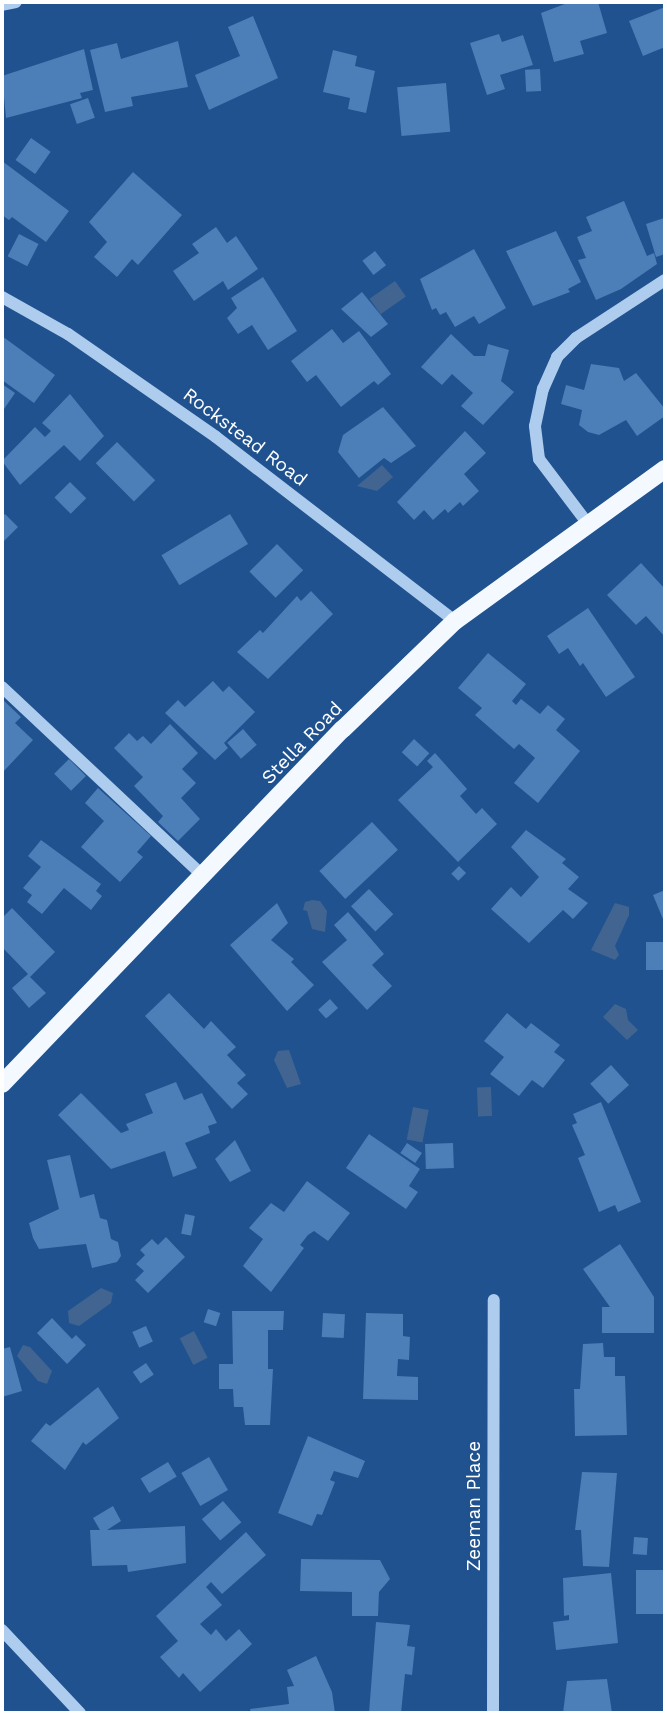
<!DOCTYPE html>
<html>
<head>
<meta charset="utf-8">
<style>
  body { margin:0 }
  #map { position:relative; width:667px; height:1715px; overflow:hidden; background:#1f528f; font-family:"Work Sans",sans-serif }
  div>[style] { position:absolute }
  .water>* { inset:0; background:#416590; transform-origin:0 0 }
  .building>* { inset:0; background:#4c7eb8; transform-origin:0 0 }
  .minor>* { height:12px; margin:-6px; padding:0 6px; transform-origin:6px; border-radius:6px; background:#aecced }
  .major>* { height:18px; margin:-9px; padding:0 9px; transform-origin:9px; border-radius:9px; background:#f4f9ff }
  span { translate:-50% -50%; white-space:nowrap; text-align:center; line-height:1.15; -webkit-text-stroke:5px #1f528f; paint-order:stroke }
  .street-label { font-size:19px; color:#fff }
  .frame { position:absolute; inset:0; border:4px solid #fff; pointer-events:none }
</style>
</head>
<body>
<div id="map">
  <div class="water">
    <i style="left:395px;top:281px;width:19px;height:31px;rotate:55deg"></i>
    <i style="clip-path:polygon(382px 465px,393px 477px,377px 491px,357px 486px)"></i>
    <i style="clip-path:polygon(312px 900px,320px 901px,327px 911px,325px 932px,312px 929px,307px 911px,303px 910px,305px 902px)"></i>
    <i style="clip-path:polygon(615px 903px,629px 907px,629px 915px,615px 946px,619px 955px,615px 960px,591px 950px)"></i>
    <i style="clip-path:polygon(615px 1004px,626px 1009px,628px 1020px,638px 1030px,627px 1040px,603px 1017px)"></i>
    <i style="clip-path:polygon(289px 1050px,301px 1084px,287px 1088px,274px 1060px,278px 1051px)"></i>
    <i style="left:491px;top:1087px;width:29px;height:14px;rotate:88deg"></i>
    <i style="left:413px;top:1107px;width:16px;height:33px;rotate:11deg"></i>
    <i style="clip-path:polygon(101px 1288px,113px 1293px,111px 1303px,79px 1326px,69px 1323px,68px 1311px)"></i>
    <i style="left:194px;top:1331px;width:30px;height:16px;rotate:63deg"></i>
    <i style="clip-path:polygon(23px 1345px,30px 1347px,52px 1371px,47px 1384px,38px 1381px,17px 1356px)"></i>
  </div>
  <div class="building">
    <i style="clip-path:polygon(570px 2px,598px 2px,607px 33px,580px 41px,584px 54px,554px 62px,541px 13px)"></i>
    <i style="clip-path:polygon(665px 7px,665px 47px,643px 56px,629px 21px)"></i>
    <i style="clip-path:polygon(253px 16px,278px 78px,209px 110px,195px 75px,240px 56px,228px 27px)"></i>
    <i style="clip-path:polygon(499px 34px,502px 42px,523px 35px,533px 65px,500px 75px,505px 89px,487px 95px,470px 43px)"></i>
    <i style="clip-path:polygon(178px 41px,188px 87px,131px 97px,133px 106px,105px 112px,90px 50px,117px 43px,121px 59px)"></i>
    <i style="clip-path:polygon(84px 49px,93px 90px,80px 93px,82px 98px,6px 118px,2px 76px)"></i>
    <i style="clip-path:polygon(333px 50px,357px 56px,355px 66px,375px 71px,366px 113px,348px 109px,350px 98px,323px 92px)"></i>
    <i style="left:540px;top:69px;width:22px;height:15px;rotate:87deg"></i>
    <i style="left:446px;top:83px;width:49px;height:49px;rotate:85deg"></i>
    <i style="left:88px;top:98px;width:21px;height:19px;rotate:71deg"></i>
    <i style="left:31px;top:138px;width:24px;height:27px;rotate:35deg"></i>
    <i style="clip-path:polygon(2px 161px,69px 211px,46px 242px,12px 217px,9px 220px,2px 215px)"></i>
    <i style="clip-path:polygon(133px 172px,182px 215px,138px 265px,132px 259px,117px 277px,94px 257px,107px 242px,89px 222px)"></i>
    <i style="clip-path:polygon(624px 201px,647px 256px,654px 253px,657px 264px,621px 289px,596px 300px,578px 260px,586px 258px,577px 237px,592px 231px,586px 217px)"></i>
    <i style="clip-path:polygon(664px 218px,665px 254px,656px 257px,646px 224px)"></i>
    <i style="clip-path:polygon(216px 227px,227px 243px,236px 236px,258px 269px,228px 290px,223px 281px,194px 301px,173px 271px,199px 253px,192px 244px)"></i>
    <i style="clip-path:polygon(556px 231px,581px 282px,568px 289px,570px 292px,533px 306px,506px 251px)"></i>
    <i style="left:19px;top:234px;width:22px;height:25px;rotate:27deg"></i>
    <i style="clip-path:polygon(474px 249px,506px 308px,479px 324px,474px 316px,455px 327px,446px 312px,440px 315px,436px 308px,432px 310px,420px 279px)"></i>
    <i style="left:375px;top:251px;width:18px;height:16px;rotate:52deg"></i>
    <i style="clip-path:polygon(263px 277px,297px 331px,268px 350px,252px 325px,238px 334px,227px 318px,237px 308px,231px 298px)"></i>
    <i style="clip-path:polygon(362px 292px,388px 324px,371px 337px,341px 309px)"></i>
    <i style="clip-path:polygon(332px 329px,343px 343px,359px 331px,391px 374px,378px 385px,374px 381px,341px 407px,316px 375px,307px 382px,291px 361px)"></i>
    <i style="clip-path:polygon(451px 334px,474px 356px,485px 356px,488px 344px,509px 350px,501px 381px,514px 392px,483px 425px,461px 406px,473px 393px,452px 374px,442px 385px,421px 367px)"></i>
    <i style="clip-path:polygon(2px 336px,55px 375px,34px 403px,2px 380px)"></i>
    <i style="clip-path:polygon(591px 364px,619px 368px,624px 381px,636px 373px,665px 409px,665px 416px,637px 436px,626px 420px,599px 435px,588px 432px,579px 425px,582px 410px,561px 404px,566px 385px,584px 390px)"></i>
    <i style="clip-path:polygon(2px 384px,15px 393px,2px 412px)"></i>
    <i style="clip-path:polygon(70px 394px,104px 436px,80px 461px,64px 445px,20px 485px,2px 461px,35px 427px,45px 437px,51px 431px,42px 423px)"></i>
    <i style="clip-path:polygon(383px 407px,416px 446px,391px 463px,384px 458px,359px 478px,338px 452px,343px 435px)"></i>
    <i style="clip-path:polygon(465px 431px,486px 453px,464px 474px,479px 491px,463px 506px,460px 502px,448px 513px,445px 509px,433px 520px,424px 510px,414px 520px,397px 502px)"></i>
    <i style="left:117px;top:442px;width:54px;height:30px;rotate:45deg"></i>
    <i style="left:70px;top:482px;width:23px;height:22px;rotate:45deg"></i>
    <i style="clip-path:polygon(5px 514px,18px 527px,3px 542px,2px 517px)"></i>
    <i style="left:230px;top:514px;width:35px;height:80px;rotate:59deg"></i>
    <i style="left:277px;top:544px;width:37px;height:39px;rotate:45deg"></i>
    <i style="clip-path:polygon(641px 563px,665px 589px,665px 637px,646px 616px,636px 625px,607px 595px)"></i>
    <i style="clip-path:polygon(311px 591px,333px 614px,268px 679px,237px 652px,260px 630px,263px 633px,297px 596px,301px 601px)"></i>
    <i style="clip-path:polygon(588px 608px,635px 677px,606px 697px,583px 663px,580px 666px,568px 648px,559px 654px,547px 636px)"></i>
    <i style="clip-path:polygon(488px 653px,526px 684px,512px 701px,516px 705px,521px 699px,540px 714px,548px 705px,565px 719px,556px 730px,580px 751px,538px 803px,514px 783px,535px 758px,519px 744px,514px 749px,475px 715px,482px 708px,458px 688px)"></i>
    <i style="clip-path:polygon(213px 681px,223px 692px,229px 686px,255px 712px,224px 743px,228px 748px,215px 760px,165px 713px,178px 700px,185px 707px)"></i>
    <i style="clip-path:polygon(2px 699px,21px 717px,15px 723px,33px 740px,2px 773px)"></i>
    <i style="clip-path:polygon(170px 724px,198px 753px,182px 769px,196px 783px,181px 798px,200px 819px,178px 841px,158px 822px,163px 816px,134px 786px,143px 777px,114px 748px,129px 733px,137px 741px,143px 736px,151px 744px)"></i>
    <i style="left:243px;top:729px;width:21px;height:21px;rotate:49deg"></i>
    <i style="left:414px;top:739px;width:21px;height:18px;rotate:43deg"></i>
    <i style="clip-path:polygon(435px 753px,467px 789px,460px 796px,476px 814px,482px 808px,497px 824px,458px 862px,398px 800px,433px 767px,427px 761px)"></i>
    <i style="left:69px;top:759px;width:24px;height:21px;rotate:45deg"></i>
    <i style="clip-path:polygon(98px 788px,151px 836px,137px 852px,143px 857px,120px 882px,81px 847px,104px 821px,85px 803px)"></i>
    <i style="left:372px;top:822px;width:38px;height:72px;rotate:47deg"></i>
    <i style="clip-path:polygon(526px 830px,566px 859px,562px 863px,579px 877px,568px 889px,588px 903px,573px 919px,563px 910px,529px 943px,491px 909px,511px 887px,521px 897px,539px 877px,511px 847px)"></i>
    <i style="clip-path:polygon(41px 840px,101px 884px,96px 891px,102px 896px,91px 910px,64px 888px,42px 914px,27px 902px,32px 895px,23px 888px,41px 867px,28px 856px)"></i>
    <i style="left:459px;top:866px;width:10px;height:11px;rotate:45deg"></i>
    <i style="left:369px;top:889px;width:35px;height:25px;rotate:46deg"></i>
    <i style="clip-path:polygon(665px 890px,665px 924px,653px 895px)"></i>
    <i style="clip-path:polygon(277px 903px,288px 923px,271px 940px,294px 959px,291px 962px,314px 985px,287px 1011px,230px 945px)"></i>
    <i style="clip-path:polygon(12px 908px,55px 952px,30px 977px,46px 993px,29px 1008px,12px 988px,28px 974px,2px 947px,2px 918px)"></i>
    <i style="clip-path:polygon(348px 912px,384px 954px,372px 965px,392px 986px,367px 1010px,322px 962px,347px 940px,334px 925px)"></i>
    <i style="left:646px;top:942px;width:19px;height:28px"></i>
    <i style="clip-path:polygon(169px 993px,204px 1029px,211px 1021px,236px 1047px,227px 1055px,246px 1075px,237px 1083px,248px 1094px,232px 1109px,145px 1016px)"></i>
    <i style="left:330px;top:999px;width:12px;height:16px;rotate:48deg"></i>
    <i style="clip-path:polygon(507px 1013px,526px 1029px,531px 1023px,560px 1045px,554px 1052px,565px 1060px,543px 1088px,532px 1080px,519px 1096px,490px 1074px,504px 1057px,484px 1041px)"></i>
    <i style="left:611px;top:1065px;width:27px;height:28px;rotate:48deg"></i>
    <i style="clip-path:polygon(176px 1082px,184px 1100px,202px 1093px,217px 1123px,208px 1126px,210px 1133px,185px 1143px,197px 1168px,173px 1177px,165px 1151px,111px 1169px,58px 1115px,81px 1093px,121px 1133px,129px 1130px,126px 1124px,153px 1113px,145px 1094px)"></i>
    <i style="clip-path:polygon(601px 1102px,641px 1202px,618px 1212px,615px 1205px,599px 1212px,578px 1158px,585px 1155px,572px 1125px,577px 1123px,573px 1114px)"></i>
    <i style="clip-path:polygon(369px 1134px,420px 1169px,409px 1186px,418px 1192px,406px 1209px,346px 1168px)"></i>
    <i style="clip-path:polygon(235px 1140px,251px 1171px,230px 1182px,215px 1159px)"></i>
    <i style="left:407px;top:1143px;width:18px;height:12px;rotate:34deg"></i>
    <i style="left:453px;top:1143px;width:25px;height:28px;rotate:88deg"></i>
    <i style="clip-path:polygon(70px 1155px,80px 1198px,94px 1194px,100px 1218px,107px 1220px,111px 1239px,118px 1242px,121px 1256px,117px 1262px,92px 1268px,86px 1244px,39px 1249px,33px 1238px,29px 1223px,59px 1209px,47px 1160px)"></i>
    <i style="clip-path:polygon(307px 1181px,350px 1213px,328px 1241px,314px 1231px,308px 1235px,300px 1245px,304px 1248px,271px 1292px,243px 1266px,263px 1239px,249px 1228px,271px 1203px,284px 1212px)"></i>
    <i style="left:185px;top:1214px;width:10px;height:20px;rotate:11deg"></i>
    <i style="clip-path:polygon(166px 1237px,185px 1257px,148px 1293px,135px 1280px,144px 1271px,136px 1264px,145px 1255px,140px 1250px,152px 1239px,158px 1245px)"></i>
    <i style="clip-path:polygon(620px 1244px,654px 1297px,654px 1333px,602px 1333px,602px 1307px,610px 1307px,583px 1269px)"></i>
    <i style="left:208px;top:1309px;width:13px;height:14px;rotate:18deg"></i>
    <i style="clip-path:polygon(232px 1311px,284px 1311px,283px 1330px,268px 1330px,268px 1369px,273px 1369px,270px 1425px,245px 1425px,243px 1407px,234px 1407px,233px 1389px,219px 1389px,219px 1364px,233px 1364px)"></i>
    <i style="left:323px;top:1313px;width:22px;height:24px;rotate:3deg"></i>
    <i style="clip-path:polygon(366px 1313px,403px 1314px,403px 1336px,410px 1337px,409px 1360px,398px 1359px,397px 1376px,418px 1377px,418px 1400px,363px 1399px)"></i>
    <i style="clip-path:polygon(52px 1318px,72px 1339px,76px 1335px,86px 1345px,67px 1364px,37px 1333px)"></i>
    <i style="left:146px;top:1326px;width:17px;height:15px;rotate:66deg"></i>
    <i style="clip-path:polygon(603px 1343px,604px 1357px,615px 1357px,615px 1376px,625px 1376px,627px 1435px,575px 1436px,574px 1389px,580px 1389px,583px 1344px)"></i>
    <i style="clip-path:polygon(10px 1347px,22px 1391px,2px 1397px,2px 1349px)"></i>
    <i style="left:146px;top:1363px;width:14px;height:16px;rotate:56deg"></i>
    <i style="clip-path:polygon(98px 1387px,119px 1418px,86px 1445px,83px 1442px,65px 1470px,31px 1441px,46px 1423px,50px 1426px)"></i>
    <i style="clip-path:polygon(308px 1436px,365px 1461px,358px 1478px,334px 1471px,330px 1480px,335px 1482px,322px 1515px,317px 1514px,312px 1526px,278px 1513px)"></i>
    <i style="left:209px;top:1457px;width:38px;height:32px;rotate:60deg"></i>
    <i style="left:168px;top:1462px;width:17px;height:32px;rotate:59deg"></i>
    <i style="clip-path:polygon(582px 1472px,617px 1473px,609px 1567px,583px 1566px,581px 1530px,575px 1530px)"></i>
    <i style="left:223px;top:1501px;width:28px;height:28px;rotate:49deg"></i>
    <i style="clip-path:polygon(113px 1506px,121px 1521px,107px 1530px,185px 1526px,186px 1563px,128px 1572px,127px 1565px,92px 1566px,90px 1530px,100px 1530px,93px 1518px)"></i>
    <i style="clip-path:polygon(246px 1532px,266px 1555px,222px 1594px,211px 1582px,206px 1587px,222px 1605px,200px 1624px,211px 1635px,216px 1629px,226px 1641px,239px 1629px,252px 1644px,200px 1692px,183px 1673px,179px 1678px,160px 1657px,178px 1641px,156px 1616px)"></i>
    <i style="left:634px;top:1537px;width:14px;height:17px;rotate:4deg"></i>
    <i style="clip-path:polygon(301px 1559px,380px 1560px,390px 1579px,379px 1592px,378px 1616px,352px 1616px,352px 1592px,300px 1591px)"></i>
    <i style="left:665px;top:1570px;width:44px;height:29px;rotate:90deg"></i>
    <i style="clip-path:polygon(611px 1573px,618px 1643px,556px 1650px,553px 1622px,569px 1620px,569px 1615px,564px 1616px,563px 1578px)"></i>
    <i style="clip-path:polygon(376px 1622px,410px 1625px,407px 1646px,415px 1647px,412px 1675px,405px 1674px,401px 1713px,369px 1713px)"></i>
    <i style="clip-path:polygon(316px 1656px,332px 1692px,335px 1713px,251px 1713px,250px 1709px,289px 1704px,287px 1687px,294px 1686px,287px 1670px)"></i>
    <i style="clip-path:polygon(607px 1679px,612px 1713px,563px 1713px,567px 1681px)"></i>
  </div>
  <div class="minor">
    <i style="left:2px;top:5px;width:14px;rotate:-12deg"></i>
    <i style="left:2px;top:297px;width:76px;rotate:29.3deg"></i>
    <i style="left:68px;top:334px;width:180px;rotate:34.8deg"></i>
    <i style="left:216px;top:437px;width:302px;rotate:37.6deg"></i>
    <i style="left:588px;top:524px;width:81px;rotate:-127deg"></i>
    <i style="left:539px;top:459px;width:33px;rotate:-97deg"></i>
    <i style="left:535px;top:426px;width:38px;rotate:-78deg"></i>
    <i style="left:543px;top:389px;width:35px;rotate:-66deg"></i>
    <i style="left:557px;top:357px;width:27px;rotate:-45deg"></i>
    <i style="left:576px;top:338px;width:106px;rotate:-33.1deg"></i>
    <i style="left:2px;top:687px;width:277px;rotate:43.2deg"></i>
    <i style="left:2px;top:1630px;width:114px;rotate:46.8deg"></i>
    <i style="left:493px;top:1713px;width:413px;rotate:-89.9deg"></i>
  </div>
  <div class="major">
    <i style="left:2px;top:1084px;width:492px;rotate:-46.2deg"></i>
    <i style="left:343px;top:729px;width:156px;rotate:-44deg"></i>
    <i style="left:455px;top:621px;width:259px;rotate:-35.9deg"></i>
  </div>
  <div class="street-label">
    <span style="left:245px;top:437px;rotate:37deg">Rockstead Road</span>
    <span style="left:302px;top:743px;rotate:-46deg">Stella Road</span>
    <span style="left:474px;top:1506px;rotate:-90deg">Zeeman Place</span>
  </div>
  <div class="frame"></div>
</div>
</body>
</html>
